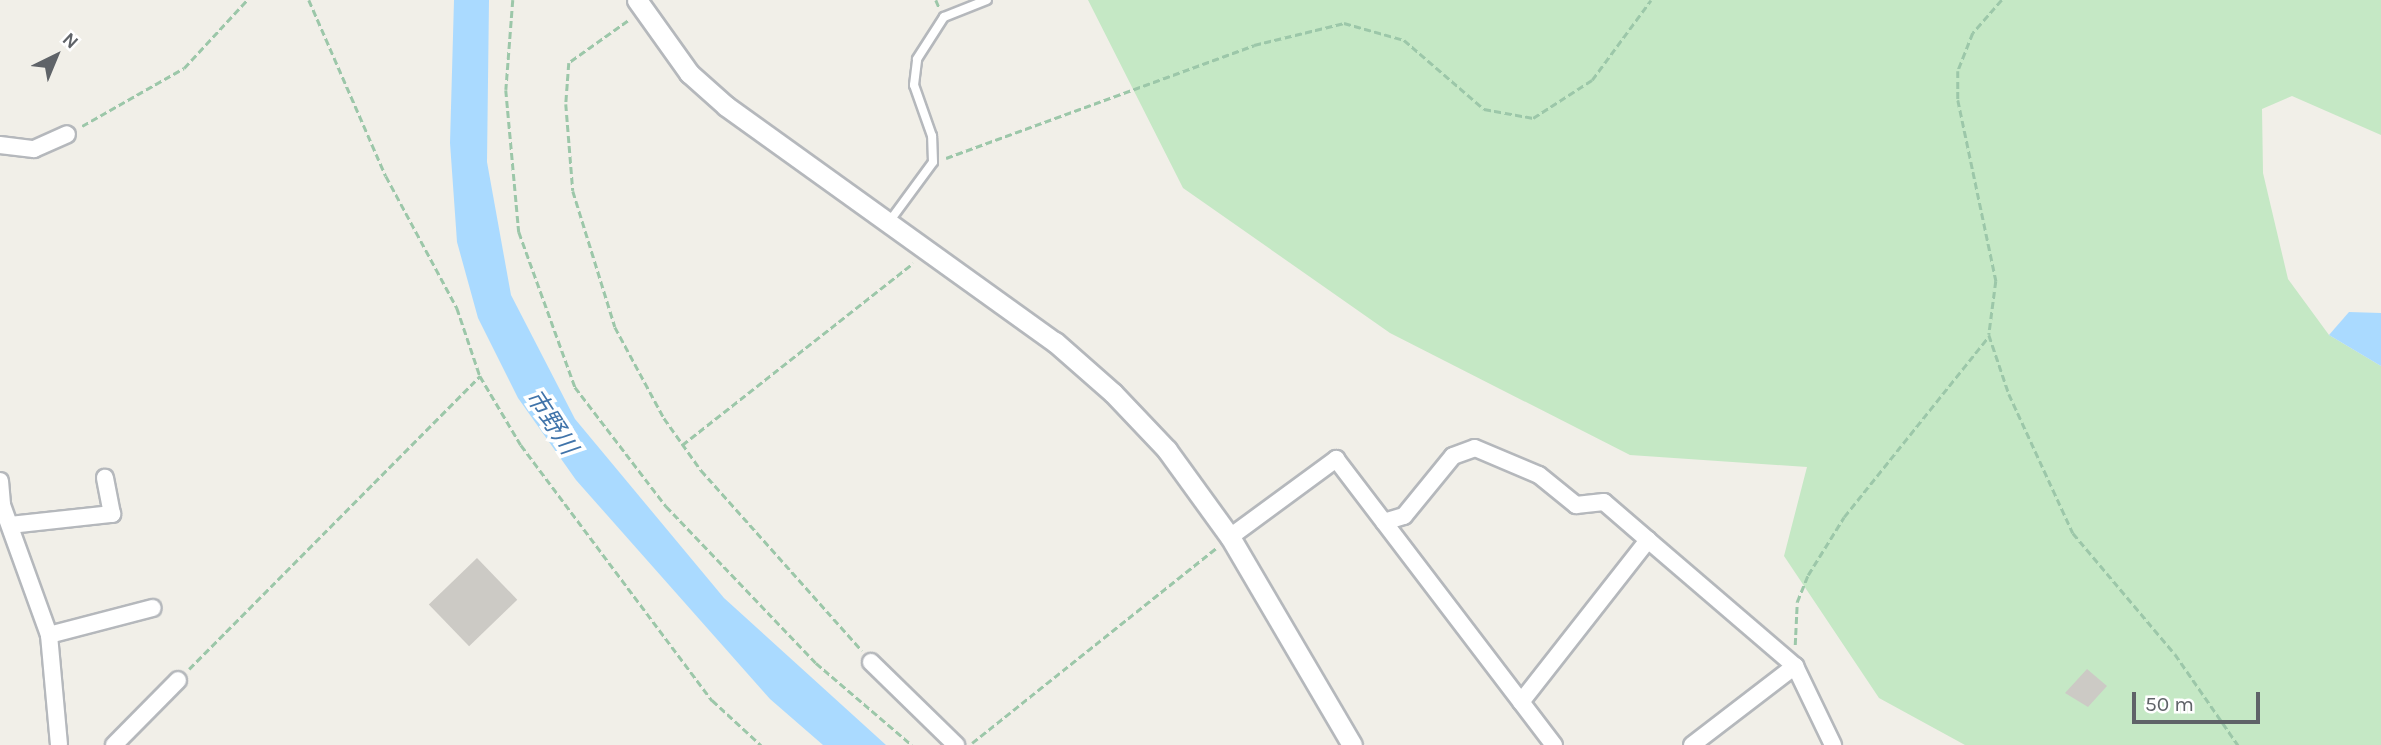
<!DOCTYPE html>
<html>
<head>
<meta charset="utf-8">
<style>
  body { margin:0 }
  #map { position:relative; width:2381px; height:745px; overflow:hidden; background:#f1efe8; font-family:Karla,"Noto Sans JP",sans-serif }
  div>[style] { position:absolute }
  .green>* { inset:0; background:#c5e8c5 }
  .water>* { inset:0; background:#aadaff }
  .building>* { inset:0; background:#cccac5; transform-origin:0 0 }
  .path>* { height:2.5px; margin-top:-1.25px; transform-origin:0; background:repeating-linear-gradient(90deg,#9cc7a9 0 7px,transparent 0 10.5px) }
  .roads { filter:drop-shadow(2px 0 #b5b8bc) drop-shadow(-2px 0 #b5b8bc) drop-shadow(0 2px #b5b8bc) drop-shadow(0 -2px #b5b8bc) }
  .service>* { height:8px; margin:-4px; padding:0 4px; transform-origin:4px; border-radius:4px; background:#fff }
  .minor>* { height:16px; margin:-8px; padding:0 8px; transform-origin:8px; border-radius:8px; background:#fff }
  .tertiary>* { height:19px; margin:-9.5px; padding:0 9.5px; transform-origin:9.5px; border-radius:9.5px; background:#fff }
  span { translate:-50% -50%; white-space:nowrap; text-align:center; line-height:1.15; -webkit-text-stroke:7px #fff; paint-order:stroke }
  .water-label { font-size:24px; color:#4174aa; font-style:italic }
  .north { position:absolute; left:21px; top:21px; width:70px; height:70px; -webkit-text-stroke:5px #fff; paint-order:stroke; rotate:43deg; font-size:19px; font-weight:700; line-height:28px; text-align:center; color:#5f6368 }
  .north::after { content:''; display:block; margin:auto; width:24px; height:32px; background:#5f6368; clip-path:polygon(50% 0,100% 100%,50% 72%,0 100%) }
  .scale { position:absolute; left:2132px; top:692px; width:128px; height:32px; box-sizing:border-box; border:4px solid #5f6368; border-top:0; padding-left:9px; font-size:21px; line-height:24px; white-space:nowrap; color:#5f6368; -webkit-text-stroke:5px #fff; paint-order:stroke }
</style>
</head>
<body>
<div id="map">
  <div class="green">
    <i style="clip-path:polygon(1088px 0,2381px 0,2381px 135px,2292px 96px,2262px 109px,2263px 173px,2288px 279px,2329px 335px,2381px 366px,2381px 745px,1965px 745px,1879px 698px,1784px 556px,1807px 467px,1630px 455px,1390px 333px,1183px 188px)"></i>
  </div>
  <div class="water">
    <i style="clip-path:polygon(454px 0,489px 0,487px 162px,511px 295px,575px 419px,724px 598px,886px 745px,823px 745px,770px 699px,576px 480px,518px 398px,478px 318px,457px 242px,450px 143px)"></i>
    <i style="clip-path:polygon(2349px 312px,2381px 313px,2381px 366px,2329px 335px)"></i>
  </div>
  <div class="building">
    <i style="left:477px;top:558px;width:58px;height:67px;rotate:46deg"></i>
    <i style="clip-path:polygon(2087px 669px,2107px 686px,2088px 707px,2065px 693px)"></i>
  </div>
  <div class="path">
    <i style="left:309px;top:0;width:192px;rotate:66.4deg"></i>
    <i style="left:386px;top:176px;width:150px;rotate:61.7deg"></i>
    <i style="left:457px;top:308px;width:72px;rotate:71.3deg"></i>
    <i style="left:480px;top:376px;width:80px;rotate:59.3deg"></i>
    <i style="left:521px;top:445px;width:319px;rotate:53.2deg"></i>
    <i style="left:712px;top:700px;width:67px;rotate:42.6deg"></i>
    <i style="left:513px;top:0;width:90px;rotate:94.4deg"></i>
    <i style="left:506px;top:90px;width:143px;rotate:84.8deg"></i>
    <i style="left:519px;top:232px;width:165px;rotate:70.1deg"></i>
    <i style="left:575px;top:387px;width:150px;rotate:52.6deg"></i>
    <i style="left:666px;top:506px;width:217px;rotate:46.3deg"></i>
    <i style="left:816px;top:663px;width:126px;rotate:40.5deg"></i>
    <i style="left:936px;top:0;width:8px;rotate:67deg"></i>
    <i style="left:2002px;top:0;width:44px;rotate:131.3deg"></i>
    <i style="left:1973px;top:33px;width:41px;rotate:111.5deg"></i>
    <i style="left:1958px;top:71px;width:29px;rotate:90deg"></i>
    <i style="left:1958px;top:100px;width:185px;rotate:78.1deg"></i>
    <i style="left:1996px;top:281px;width:54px;rotate:97.4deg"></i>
    <i style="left:1989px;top:335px;width:62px;rotate:71.3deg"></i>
    <i style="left:2009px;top:394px;width:153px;rotate:65.3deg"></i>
    <i style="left:2073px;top:533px;width:158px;rotate:49.9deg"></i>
    <i style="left:2175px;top:654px;width:111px;rotate:55.3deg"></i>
    <i style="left:628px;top:21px;width:72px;rotate:144.6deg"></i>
    <i style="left:569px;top:63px;width:41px;rotate:94.2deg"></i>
    <i style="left:566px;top:104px;width:87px;rotate:85.4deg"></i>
    <i style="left:573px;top:191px;width:142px;rotate:72.8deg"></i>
    <i style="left:615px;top:327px;width:103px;rotate:61.7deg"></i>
    <i style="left:664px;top:418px;width:64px;rotate:54.6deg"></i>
    <i style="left:701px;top:470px;width:242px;rotate:48.3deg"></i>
    <i style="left:82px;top:126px;width:117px;rotate:-29.6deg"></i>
    <i style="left:184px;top:68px;width:93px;rotate:-47.2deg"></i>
    <i style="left:946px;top:158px;width:328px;rotate:-20.1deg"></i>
    <i style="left:1254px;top:45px;width:93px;rotate:-13.7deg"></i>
    <i style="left:1344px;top:23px;width:62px;rotate:15.8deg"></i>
    <i style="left:1404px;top:40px;width:106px;rotate:40.8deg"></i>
    <i style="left:1484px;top:109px;width:50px;rotate:10.4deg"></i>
    <i style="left:1533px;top:118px;width:70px;rotate:-32.8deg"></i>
    <i style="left:1592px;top:80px;width:99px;rotate:-53.6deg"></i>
    <i style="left:682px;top:445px;width:294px;rotate:-38.2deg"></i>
    <i style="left:1795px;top:645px;width:43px;rotate:-87.3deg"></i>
    <i style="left:1797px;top:602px;width:29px;rotate:-68deg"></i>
    <i style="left:1808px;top:575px;width:68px;rotate:-58.2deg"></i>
    <i style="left:1844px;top:517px;width:231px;rotate:-51.3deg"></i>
    <i style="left:189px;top:669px;width:413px;rotate:-45.2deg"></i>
    <i style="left:972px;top:743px;width:312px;rotate:-38.6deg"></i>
  </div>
  <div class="roads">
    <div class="service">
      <i style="left:889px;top:222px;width:74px;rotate:-53.7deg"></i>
      <i style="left:933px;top:162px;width:26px;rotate:-92deg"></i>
      <i style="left:932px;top:136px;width:54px;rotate:-109.4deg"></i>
      <i style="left:914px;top:85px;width:26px;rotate:-83deg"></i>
      <i style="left:917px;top:59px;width:50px;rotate:-57.3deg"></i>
      <i style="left:944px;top:17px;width:46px;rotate:-21.6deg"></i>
    </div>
    <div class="minor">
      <i style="left:0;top:145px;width:34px;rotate:7deg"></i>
      <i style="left:34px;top:149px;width:36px;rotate:-24deg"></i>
      <i style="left:0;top:481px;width:24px;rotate:85deg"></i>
      <i style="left:2px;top:505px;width:138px;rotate:70.1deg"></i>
      <i style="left:49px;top:635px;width:110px;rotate:84.8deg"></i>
      <i style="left:1384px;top:522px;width:21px;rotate:-17deg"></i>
      <i style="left:1404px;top:516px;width:77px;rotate:-50.8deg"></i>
      <i style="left:1453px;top:456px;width:23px;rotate:-20deg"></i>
      <i style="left:1475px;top:448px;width:69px;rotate:22.9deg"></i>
      <i style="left:1539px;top:475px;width:48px;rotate:39deg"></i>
      <i style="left:1576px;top:505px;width:28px;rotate:-6deg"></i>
      <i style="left:1604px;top:502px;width:58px;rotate:40.8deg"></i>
      <i style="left:10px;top:525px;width:103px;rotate:-6.2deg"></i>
      <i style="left:112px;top:514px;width:37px;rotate:-101deg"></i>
      <i style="left:1230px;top:537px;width:132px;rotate:-36.3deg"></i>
      <i style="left:1336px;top:459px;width:360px;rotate:52.7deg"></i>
      <i style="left:49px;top:635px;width:107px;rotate:-14.6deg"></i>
      <i style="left:871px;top:662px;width:119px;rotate:44.3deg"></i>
      <i style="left:1521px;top:702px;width:206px;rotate:-51.9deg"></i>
      <i style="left:1648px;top:540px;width:194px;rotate:40.6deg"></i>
      <i style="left:1795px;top:666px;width:88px;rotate:64.3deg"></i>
      <i style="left:114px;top:745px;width:91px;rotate:-45.4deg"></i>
      <i style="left:1692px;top:745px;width:130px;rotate:-37.5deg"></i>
    </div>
    <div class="tertiary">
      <i style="left:637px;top:0;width:90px;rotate:54.5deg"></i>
      <i style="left:689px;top:73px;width:50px;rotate:41.7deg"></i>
      <i style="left:726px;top:106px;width:405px;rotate:35.7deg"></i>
      <i style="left:1055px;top:342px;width:77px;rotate:41.3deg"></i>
      <i style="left:1113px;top:393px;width:79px;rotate:46.5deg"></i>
      <i style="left:1167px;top:450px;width:107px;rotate:54.1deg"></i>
      <i style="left:1230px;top:537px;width:241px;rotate:59.6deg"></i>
    </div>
  </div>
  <div class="water-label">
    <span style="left:551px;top:422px;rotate:57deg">市野川</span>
  </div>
  <div class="north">N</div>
  <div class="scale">50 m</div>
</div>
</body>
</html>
